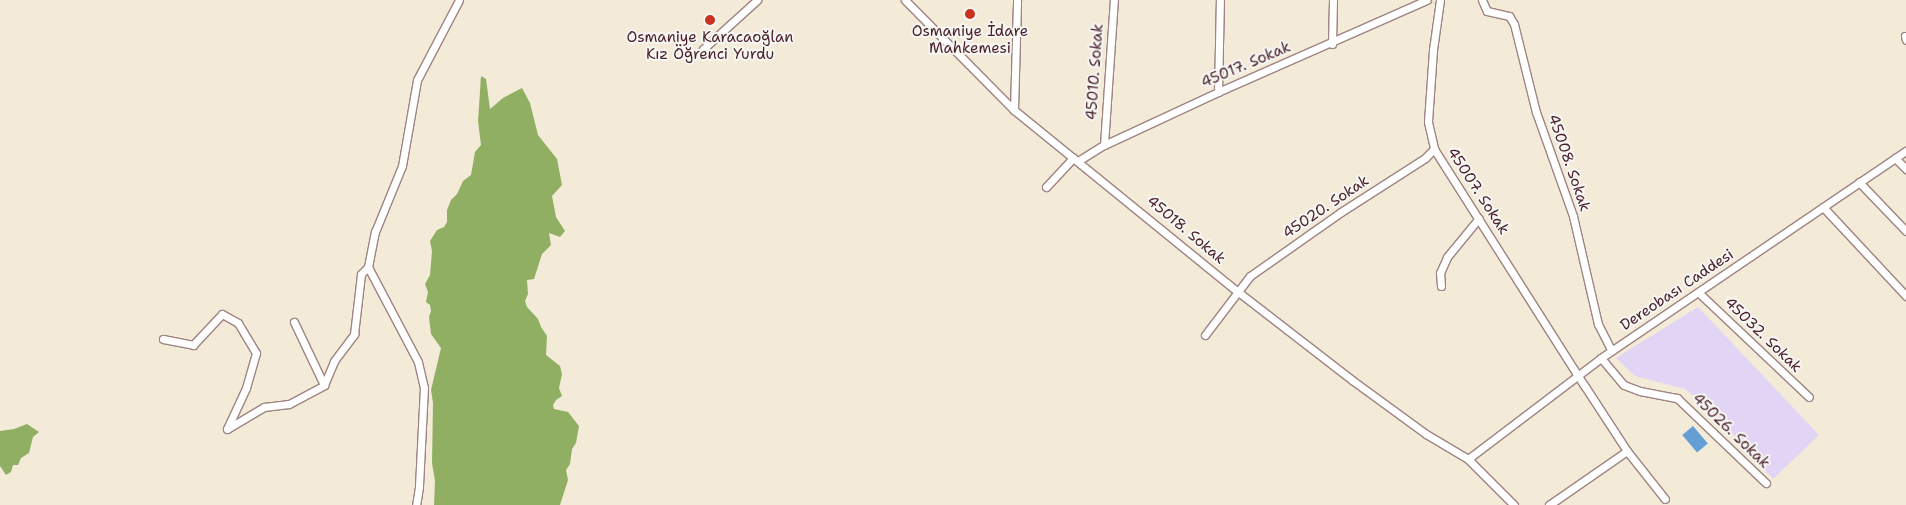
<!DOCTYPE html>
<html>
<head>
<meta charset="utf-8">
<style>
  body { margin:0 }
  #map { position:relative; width:1906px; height:505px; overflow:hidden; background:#f3ead8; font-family:"Shantell Sans",sans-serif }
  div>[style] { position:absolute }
  .built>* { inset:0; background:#e1d4f4 }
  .forest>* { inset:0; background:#91af62 }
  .water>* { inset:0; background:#649ed4; transform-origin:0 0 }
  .roads { filter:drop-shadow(1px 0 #9e8482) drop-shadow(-1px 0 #9e8482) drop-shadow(0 1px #9e8482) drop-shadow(0 -1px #9e8482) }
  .minor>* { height:7px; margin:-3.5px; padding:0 3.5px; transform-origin:3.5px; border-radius:3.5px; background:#fff }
  .dots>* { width:14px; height:14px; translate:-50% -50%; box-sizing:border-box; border:2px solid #f6f6f2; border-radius:50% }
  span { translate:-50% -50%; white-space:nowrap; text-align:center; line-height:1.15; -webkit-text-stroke:4px #f6f6f2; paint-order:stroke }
  .poi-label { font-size:15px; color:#4a1f2b }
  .street-label { font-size:15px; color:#4a1f2b }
</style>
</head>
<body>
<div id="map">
  <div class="built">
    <i style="clip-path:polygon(1698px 307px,1819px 435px,1773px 479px,1709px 407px,1685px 389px,1635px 376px,1616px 358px)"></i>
  </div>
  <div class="forest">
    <i style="clip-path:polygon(481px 76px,486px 79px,490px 109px,503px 98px,522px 88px,530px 103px,538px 135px,557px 159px,562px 185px,552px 196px,556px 217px,565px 231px,560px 237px,549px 233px,551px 245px,542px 254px,534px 279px,527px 280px,528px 294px,525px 301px,527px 307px,538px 319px,541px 327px,547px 336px,546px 355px,560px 366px,562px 374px,559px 388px,562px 396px,556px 400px,553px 405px,554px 409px,568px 412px,579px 426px,576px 443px,572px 449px,570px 464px,566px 470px,568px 480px,560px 505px,434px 505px,435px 481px,432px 463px,433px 403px,431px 390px,441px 348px,431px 334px,429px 317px,431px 311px,430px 305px,426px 302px,428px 292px,425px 284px,430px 275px,432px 251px,430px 241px,437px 230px,444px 227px,447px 222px,447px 210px,451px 200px,457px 194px,463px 181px,471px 175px,475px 152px,481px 145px,478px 121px)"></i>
    <i style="clip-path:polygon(27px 424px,39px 432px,33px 437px,29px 453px,21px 458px,18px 465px,13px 465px,11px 472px,6px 475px,0 466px,0 431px,14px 429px)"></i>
  </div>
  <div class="water">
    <i style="left:1693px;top:426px;width:23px;height:14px;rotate:50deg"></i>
  </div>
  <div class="roads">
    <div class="minor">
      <i style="left:905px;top:0;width:155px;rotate:45.3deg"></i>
      <i style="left:1014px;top:110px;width:287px;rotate:39.1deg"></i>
      <i style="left:1237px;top:291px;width:145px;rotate:37.7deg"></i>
      <i style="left:1352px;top:380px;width:92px;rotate:36.1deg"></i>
      <i style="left:1426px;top:434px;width:49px;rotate:30.8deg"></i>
      <i style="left:1468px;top:459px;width:65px;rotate:45deg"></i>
      <i style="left:1440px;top:0;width:50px;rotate:98deg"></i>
      <i style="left:1433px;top:50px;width:72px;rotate:94deg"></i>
      <i style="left:1428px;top:122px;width:28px;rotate:77deg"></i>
      <i style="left:1434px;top:149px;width:280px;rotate:57.6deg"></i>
      <i style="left:1584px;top:385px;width:79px;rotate:56.9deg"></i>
      <i style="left:1627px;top:451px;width:61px;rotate:51.6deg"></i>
      <i style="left:1482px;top:0;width:12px;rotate:66deg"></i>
      <i style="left:1487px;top:11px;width:23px;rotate:13deg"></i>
      <i style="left:1509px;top:16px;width:9px;rotate:58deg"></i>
      <i style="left:1514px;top:24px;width:91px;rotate:76deg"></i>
      <i style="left:1536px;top:112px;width:110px;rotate:70.4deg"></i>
      <i style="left:1573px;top:216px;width:111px;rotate:77deg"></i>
      <i style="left:1598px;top:324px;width:30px;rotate:63deg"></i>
      <i style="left:1905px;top:36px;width:4px;rotate:76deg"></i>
      <i style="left:1332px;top:44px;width:44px;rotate:-88.7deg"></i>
      <i style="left:703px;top:49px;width:73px;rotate:-42.2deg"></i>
      <i style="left:1218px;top:92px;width:92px;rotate:-88.8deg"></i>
      <i style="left:1014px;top:110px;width:110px;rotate:-88.4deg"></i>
      <i style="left:1104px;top:145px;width:145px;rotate:-86.1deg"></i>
      <i style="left:1895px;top:158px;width:16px;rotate:45deg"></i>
      <i style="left:1078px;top:161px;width:31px;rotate:-32deg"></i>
      <i style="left:1104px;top:145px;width:126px;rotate:-24.9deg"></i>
      <i style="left:1218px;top:92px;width:228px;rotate:-23.8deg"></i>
      <i style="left:1859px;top:182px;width:68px;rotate:46.2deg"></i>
      <i style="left:1046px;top:187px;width:40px;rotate:-47deg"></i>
      <i style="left:1823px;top:207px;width:122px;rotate:47deg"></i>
      <i style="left:368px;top:267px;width:107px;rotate:62.2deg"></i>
      <i style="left:418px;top:362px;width:26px;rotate:77deg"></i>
      <i style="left:424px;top:387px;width:100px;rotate:92.9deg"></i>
      <i style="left:419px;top:487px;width:18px;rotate:99deg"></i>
      <i style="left:1441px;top:286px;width:13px;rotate:-94deg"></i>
      <i style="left:1440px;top:273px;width:17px;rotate:-66deg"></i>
      <i style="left:1447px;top:257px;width:50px;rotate:-50.6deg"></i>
      <i style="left:1699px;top:293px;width:151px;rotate:43.4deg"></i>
      <i style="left:294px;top:322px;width:70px;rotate:64.5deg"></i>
      <i style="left:1205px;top:335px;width:74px;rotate:-52.7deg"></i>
      <i style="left:1250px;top:276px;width:111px;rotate:-35.1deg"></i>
      <i style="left:1341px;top:212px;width:100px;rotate:-32.7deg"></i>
      <i style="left:1425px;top:158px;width:13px;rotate:-45deg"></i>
      <i style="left:163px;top:339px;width:31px;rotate:11deg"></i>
      <i style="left:193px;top:345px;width:42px;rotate:-46.9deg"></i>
      <i style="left:222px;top:314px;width:18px;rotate:29deg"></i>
      <i style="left:238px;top:323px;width:35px;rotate:59deg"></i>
      <i style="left:256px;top:353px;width:36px;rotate:106deg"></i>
      <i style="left:246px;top:388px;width:45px;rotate:114.9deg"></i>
      <i style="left:227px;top:429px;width:43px;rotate:-30.7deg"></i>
      <i style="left:264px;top:407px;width:25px;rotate:-7deg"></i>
      <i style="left:289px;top:404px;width:40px;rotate:-28deg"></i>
      <i style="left:324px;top:385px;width:26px;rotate:-67deg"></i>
      <i style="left:334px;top:361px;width:34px;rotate:-53deg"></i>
      <i style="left:354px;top:334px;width:60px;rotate:-83.3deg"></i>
      <i style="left:361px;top:274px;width:10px;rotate:-45deg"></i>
      <i style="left:368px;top:267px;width:36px;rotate:-79deg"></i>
      <i style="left:375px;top:232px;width:71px;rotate:-67.8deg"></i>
      <i style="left:402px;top:166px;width:87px;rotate:-80.1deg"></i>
      <i style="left:417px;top:80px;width:90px;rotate:-62.3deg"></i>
      <i style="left:1601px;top:358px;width:35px;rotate:50deg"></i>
      <i style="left:1624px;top:385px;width:17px;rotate:21deg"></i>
      <i style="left:1640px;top:391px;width:38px;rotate:11deg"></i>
      <i style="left:1677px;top:398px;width:123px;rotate:43.7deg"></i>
      <i style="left:1468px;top:459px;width:167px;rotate:-37.2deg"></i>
      <i style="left:1601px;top:358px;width:369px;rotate:-34.2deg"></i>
      <i style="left:1549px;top:505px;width:95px;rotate:-34.7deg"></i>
    </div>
  </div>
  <div class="dots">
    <i style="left:970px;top:14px;background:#c8321e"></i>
    <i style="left:710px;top:20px;background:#c8321e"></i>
  </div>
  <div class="poi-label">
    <span style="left:970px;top:40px">Osmaniye İdare<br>Mahkemesi</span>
    <span style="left:710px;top:46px">Osmaniye Karacaoğlan<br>Kız Öğrenci Yurdu</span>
  </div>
  <div class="street-label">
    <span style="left:1246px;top:65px;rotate:-23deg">45017. Sokak</span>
    <span style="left:1095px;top:72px;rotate:-86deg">45010. Sokak</span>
    <span style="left:1569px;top:163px;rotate:71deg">45008. Sokak</span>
    <span style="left:1478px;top:191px;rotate:57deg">45007. Sokak</span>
    <span style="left:1326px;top:207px;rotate:-34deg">45020. Sokak</span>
    <span style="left:1186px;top:230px;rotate:40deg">45018. Sokak</span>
    <span style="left:1677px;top:290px;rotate:-34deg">Dereobası Caddesi</span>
    <span style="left:1763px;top:335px;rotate:44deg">45032. Sokak</span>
    <span style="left:1731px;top:431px;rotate:44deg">45026. Sokak</span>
  </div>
</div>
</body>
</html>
